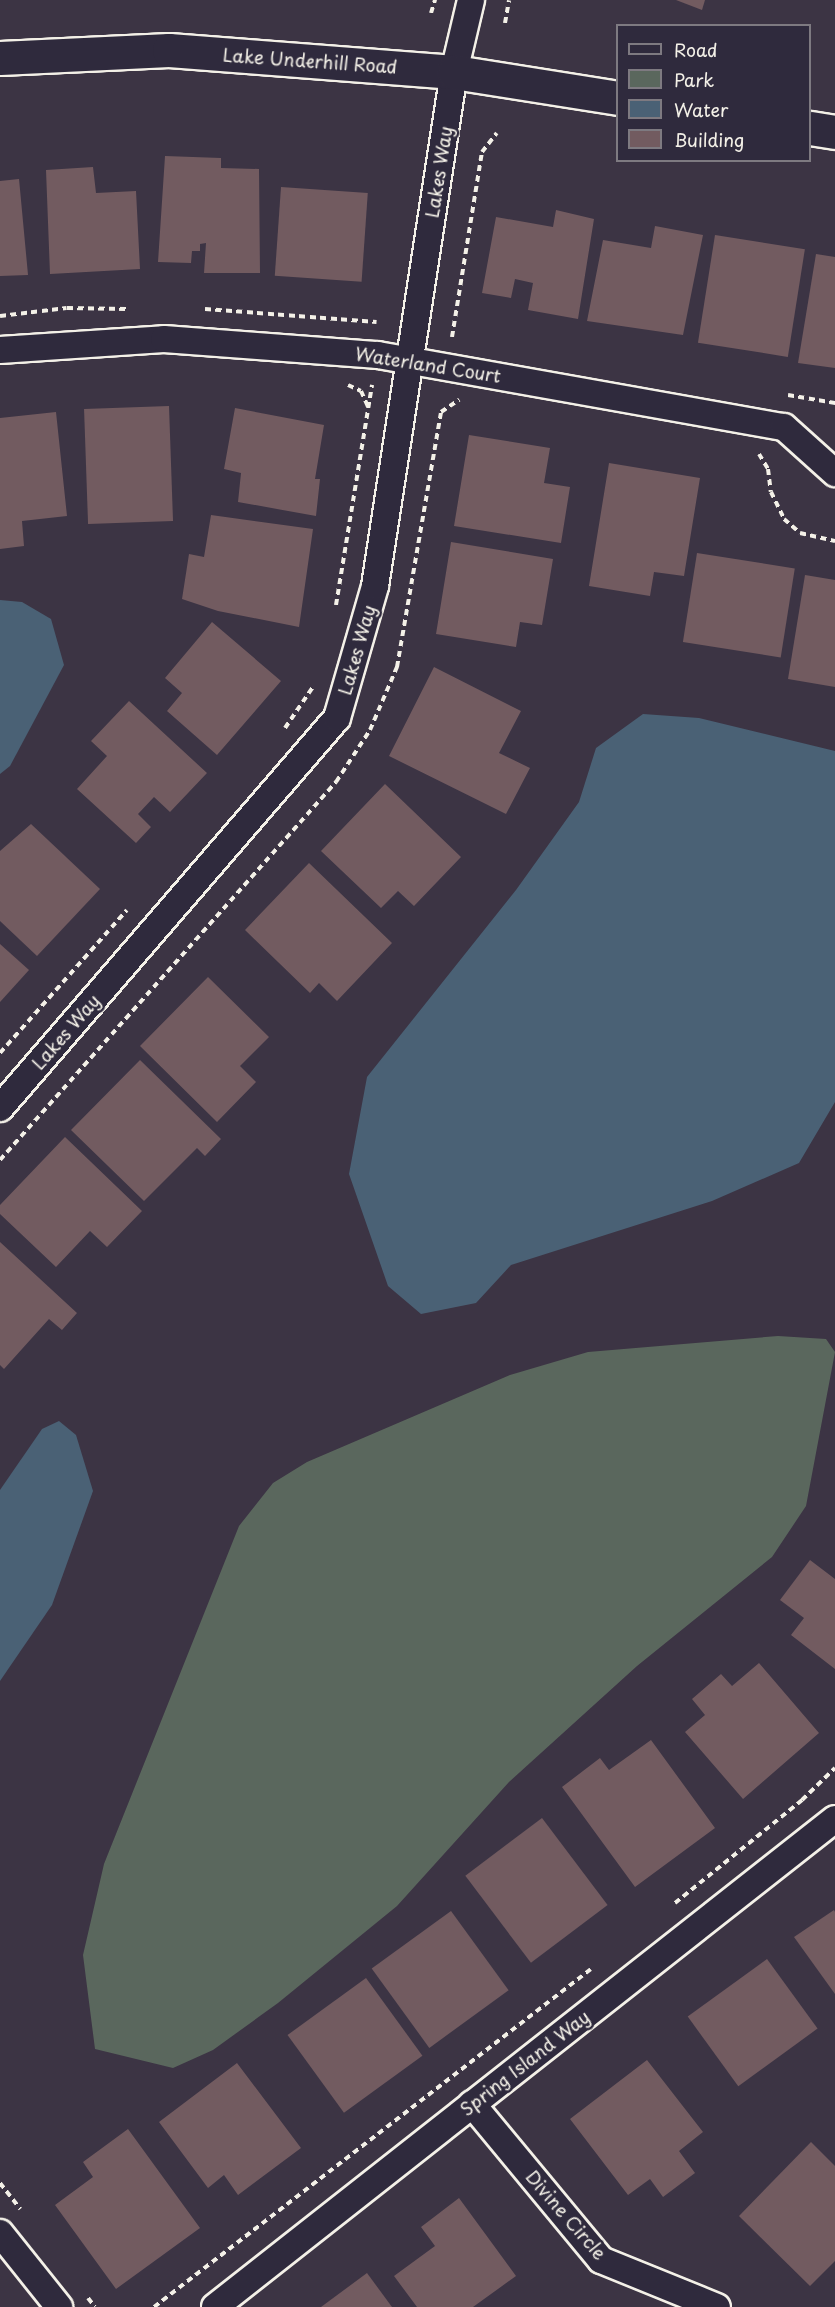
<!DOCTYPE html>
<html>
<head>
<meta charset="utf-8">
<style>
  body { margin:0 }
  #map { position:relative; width:835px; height:2307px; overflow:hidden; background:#3c3444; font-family:"Playpen Sans",sans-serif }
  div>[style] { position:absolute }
  .green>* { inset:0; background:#5a675d }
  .water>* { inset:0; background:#4a6175 }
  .building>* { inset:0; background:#725b60; transform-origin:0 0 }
  .path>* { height:4px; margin-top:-2px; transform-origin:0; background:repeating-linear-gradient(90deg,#f4f1e8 0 6px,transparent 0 10.5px) }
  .roads { filter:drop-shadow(2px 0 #f4f1e8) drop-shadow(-2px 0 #f4f1e8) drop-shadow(0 2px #f4f1e8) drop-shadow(0 -2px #f4f1e8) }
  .minor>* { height:26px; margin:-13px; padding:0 13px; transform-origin:13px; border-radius:13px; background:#2f2a3d }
  .tertiary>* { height:33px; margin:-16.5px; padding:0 16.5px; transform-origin:16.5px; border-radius:16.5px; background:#2f2a3d }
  span { translate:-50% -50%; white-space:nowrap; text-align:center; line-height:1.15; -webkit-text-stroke:5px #2f2a3d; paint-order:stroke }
  .street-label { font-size:18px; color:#f4f1e8 }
  .legend { position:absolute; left:616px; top:24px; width:195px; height:138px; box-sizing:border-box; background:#2f2a3d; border:2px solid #7e7a81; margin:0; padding:8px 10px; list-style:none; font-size:18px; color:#f4f1e8 }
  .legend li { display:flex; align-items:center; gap:12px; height:30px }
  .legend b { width:30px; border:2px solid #7e7a81 }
</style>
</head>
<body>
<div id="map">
  <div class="green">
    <i style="clip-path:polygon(778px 1336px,826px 1339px,835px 1352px,806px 1506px,772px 1557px,637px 1666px,509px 1782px,397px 1906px,278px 2003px,213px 2050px,173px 2068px,95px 2049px,83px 1955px,104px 1864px,239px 1526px,273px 1483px,307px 1462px,510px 1375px,588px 1352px)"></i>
  </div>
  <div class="water">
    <i style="clip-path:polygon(0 600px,22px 602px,51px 619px,64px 665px,10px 766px,0 774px)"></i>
    <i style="clip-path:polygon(643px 714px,699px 718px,835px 751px,835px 1102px,799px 1163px,712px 1201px,511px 1265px,476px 1303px,421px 1314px,388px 1286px,349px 1174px,367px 1077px,516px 890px,579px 802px,596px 748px)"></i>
    <i style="clip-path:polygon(59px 1421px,76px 1435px,93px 1491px,52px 1605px,0 1681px,0 1490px,42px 1429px)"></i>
  </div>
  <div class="building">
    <i style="clip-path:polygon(676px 0,705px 0,702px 10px)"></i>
    <i style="clip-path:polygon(165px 156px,221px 158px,221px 168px,259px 169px,260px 273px,204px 273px,206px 243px,200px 244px,200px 251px,192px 251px,191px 263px,158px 262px)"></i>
    <i style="clip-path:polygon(93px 167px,96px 193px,136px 191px,140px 269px,50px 274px,46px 170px)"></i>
    <i style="clip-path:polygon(19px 179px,28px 275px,0 276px,0 181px)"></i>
    <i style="left:281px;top:187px;width:87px;height:89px;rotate:4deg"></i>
    <i style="clip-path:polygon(556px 210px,594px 219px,578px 319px,528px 310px,533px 283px,515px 279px,511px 298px,482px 293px,496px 217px,553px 227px)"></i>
    <i style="clip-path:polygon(655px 226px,703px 235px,683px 335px,587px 321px,603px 240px,651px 248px)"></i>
    <i style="left:715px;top:235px;width:91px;height:109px;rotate:9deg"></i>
    <i style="clip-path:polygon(816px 254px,835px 257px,835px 368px,798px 363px)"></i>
    <i style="left:169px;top:406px;width:115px;height:85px;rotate:88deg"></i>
    <i style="clip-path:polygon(235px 408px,324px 425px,315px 479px,320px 479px,316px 516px,238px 502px,241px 473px,224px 469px)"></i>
    <i style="clip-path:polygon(56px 412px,67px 516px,22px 521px,24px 546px,0 549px,0 418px)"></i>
    <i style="clip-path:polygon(469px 435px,550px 448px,544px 483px,570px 487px,561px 543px,454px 526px)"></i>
    <i style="clip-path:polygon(609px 463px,700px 478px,684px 576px,654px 572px,650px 596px,589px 586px)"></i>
    <i style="clip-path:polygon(211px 515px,313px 529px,299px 627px,218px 611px,182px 599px,189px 554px,204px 557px)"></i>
    <i style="clip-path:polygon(451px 542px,553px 559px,542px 625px,520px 622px,516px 647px,436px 634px)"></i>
    <i style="left:697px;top:553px;width:99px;height:90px;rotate:9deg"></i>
    <i style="clip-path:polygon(805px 575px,835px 580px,835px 687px,788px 679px)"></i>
    <i style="clip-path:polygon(212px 622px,281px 681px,217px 755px,167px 711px,182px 693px,165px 678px)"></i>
    <i style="clip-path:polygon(434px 667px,521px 711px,499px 753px,530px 768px,506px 814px,389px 756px)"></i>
    <i style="clip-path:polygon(129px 701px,207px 773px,170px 812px,154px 797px,138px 814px,151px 827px,136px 843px,77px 789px,107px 756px,91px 741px)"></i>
    <i style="clip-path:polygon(385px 784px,461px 857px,414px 906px,398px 891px,381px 908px,321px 851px)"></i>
    <i style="clip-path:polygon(31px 824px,100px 889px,37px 956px,0 921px,0 851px)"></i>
    <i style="clip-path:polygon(309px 863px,392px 943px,337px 1001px,319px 983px,310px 993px,245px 930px)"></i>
    <i style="clip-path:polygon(0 944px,29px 970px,0 1002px)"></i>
    <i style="clip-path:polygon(208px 977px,269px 1037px,240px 1066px,256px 1082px,217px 1122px,140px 1046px)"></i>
    <i style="clip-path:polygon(140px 1060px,221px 1139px,205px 1156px,197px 1148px,144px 1201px,71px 1130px)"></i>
    <i style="clip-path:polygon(65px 1137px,142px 1211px,107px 1247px,90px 1231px,56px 1267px,0 1214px,0 1205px)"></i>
    <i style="clip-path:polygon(0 1242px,77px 1313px,62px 1330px,49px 1319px,4px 1369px,0 1365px)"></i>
    <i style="clip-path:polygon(810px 1560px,835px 1579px,835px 1669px,791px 1635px,804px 1618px,780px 1600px)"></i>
    <i style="clip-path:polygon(759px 1663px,819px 1733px,743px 1799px,685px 1732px,705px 1715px,692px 1699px,721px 1674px,732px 1686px)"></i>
    <i style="clip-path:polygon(651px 1740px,715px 1828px,635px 1887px,562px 1787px,600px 1758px,609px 1770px)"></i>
    <i style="left:542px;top:1818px;width:109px;height:96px;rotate:53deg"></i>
    <i style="clip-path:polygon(834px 1910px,835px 1912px,835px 1994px,794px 1937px)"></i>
    <i style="left:451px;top:1911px;width:98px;height:98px;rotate:54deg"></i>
    <i style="left:767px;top:1959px;width:86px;height:98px;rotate:54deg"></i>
    <i style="left:366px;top:1978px;width:96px;height:97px;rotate:54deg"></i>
    <i style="clip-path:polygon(647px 2060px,703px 2132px,679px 2151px,695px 2173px,663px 2197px,650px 2179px,628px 2195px,570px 2119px)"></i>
    <i style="clip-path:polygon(237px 2063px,301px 2148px,238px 2195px,224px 2175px,208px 2188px,159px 2122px)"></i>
    <i style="clip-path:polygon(128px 2129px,200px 2228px,116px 2289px,55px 2205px,93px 2177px,83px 2162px)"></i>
    <i style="clip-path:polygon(811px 2142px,835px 2166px,835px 2261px,810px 2286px,739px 2216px)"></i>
    <i style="clip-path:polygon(459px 2198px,516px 2276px,473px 2307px,417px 2307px,394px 2276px,435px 2246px,421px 2227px)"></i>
    <i style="clip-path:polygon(367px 2273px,392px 2307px,321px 2307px)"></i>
  </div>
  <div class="path">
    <i style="left:431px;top:13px;width:14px;rotate:-73deg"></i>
    <i style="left:505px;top:23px;width:23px;rotate:-80deg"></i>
    <i style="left:205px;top:309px;width:172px;rotate:4.3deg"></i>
    <i style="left:0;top:316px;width:67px;rotate:-6.8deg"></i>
    <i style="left:67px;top:308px;width:59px;rotate:1deg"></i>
    <i style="left:452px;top:337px;width:187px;rotate:-80.8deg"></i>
    <i style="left:482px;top:152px;width:24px;rotate:-52deg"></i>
    <i style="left:348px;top:385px;width:14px;rotate:25deg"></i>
    <i style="left:361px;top:391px;width:17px;rotate:66deg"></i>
    <i style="left:788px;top:395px;width:48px;rotate:9.7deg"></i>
    <i style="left:759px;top:454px;width:17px;rotate:59deg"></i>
    <i style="left:768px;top:469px;width:23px;rotate:83deg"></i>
    <i style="left:771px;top:492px;width:30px;rotate:64deg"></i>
    <i style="left:784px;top:519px;width:21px;rotate:41deg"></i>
    <i style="left:800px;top:533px;width:36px;rotate:13deg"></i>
    <i style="left:336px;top:605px;width:223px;rotate:-80.7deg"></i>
    <i style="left:285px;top:728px;width:50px;rotate:-55.7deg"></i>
    <i style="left:0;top:1053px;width:191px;rotate:-48.4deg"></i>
    <i style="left:0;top:1160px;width:506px;rotate:-48.37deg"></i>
    <i style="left:336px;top:782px;width:62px;rotate:-56.8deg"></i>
    <i style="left:370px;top:730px;width:69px;rotate:-66.8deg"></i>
    <i style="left:397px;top:667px;width:259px;rotate:-80.2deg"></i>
    <i style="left:441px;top:412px;width:22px;rotate:-34deg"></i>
    <i style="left:675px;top:1903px;width:164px;rotate:-39deg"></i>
    <i style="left:802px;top:1800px;width:46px;rotate:-44.1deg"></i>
    <i style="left:0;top:2183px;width:33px;rotate:52deg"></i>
    <i style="left:88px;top:2298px;width:11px;rotate:52deg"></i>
    <i style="left:154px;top:2307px;width:552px;rotate:-37.72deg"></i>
  </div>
  <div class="roads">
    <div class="minor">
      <i style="left:0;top:350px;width:164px;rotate:-3.8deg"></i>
      <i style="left:164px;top:339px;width:215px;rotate:4.3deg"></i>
      <i style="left:378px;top:355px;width:412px;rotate:10.1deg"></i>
      <i style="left:784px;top:427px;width:69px;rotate:42deg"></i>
      <i style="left:0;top:1108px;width:515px;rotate:-49.17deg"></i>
      <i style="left:337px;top:718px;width:137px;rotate:-73.9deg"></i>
      <i style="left:375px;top:586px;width:520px;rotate:-81.26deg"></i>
      <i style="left:454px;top:72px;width:74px;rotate:-76.7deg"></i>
      <i style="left:472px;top:2104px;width:202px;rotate:50.4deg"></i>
      <i style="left:601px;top:2260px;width:125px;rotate:22.1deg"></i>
      <i style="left:0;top:2233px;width:95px;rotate:51.4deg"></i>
      <i style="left:215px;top:2307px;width:789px;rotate:-38.21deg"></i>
    </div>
    <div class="tertiary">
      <i style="left:0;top:58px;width:169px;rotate:-2.7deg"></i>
      <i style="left:169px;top:50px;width:286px;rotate:4.4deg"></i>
      <i style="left:454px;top:72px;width:166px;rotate:9deg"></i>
      <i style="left:810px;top:128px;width:25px;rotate:9deg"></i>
    </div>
  </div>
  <div class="street-label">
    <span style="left:310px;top:61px;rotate:4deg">Lake Underhill Road</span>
    <span style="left:439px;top:172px;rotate:-81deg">Lakes Way</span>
    <span style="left:428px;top:365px;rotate:9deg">Waterland Court</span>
    <span style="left:357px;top:650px;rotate:-74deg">Lakes Way</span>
    <span style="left:66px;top:1032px;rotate:-49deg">Lakes Way</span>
    <span style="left:525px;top:2063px;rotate:-38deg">Spring Island Way</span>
    <span style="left:566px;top:2215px;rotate:49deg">Divine Circle</span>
  </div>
  <ul class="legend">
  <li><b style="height:8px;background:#2f2a3d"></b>Road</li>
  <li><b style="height:16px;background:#5a675d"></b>Park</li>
  <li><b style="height:16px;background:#4a6175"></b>Water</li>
  <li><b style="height:16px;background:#725b60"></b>Building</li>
  </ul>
</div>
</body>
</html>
